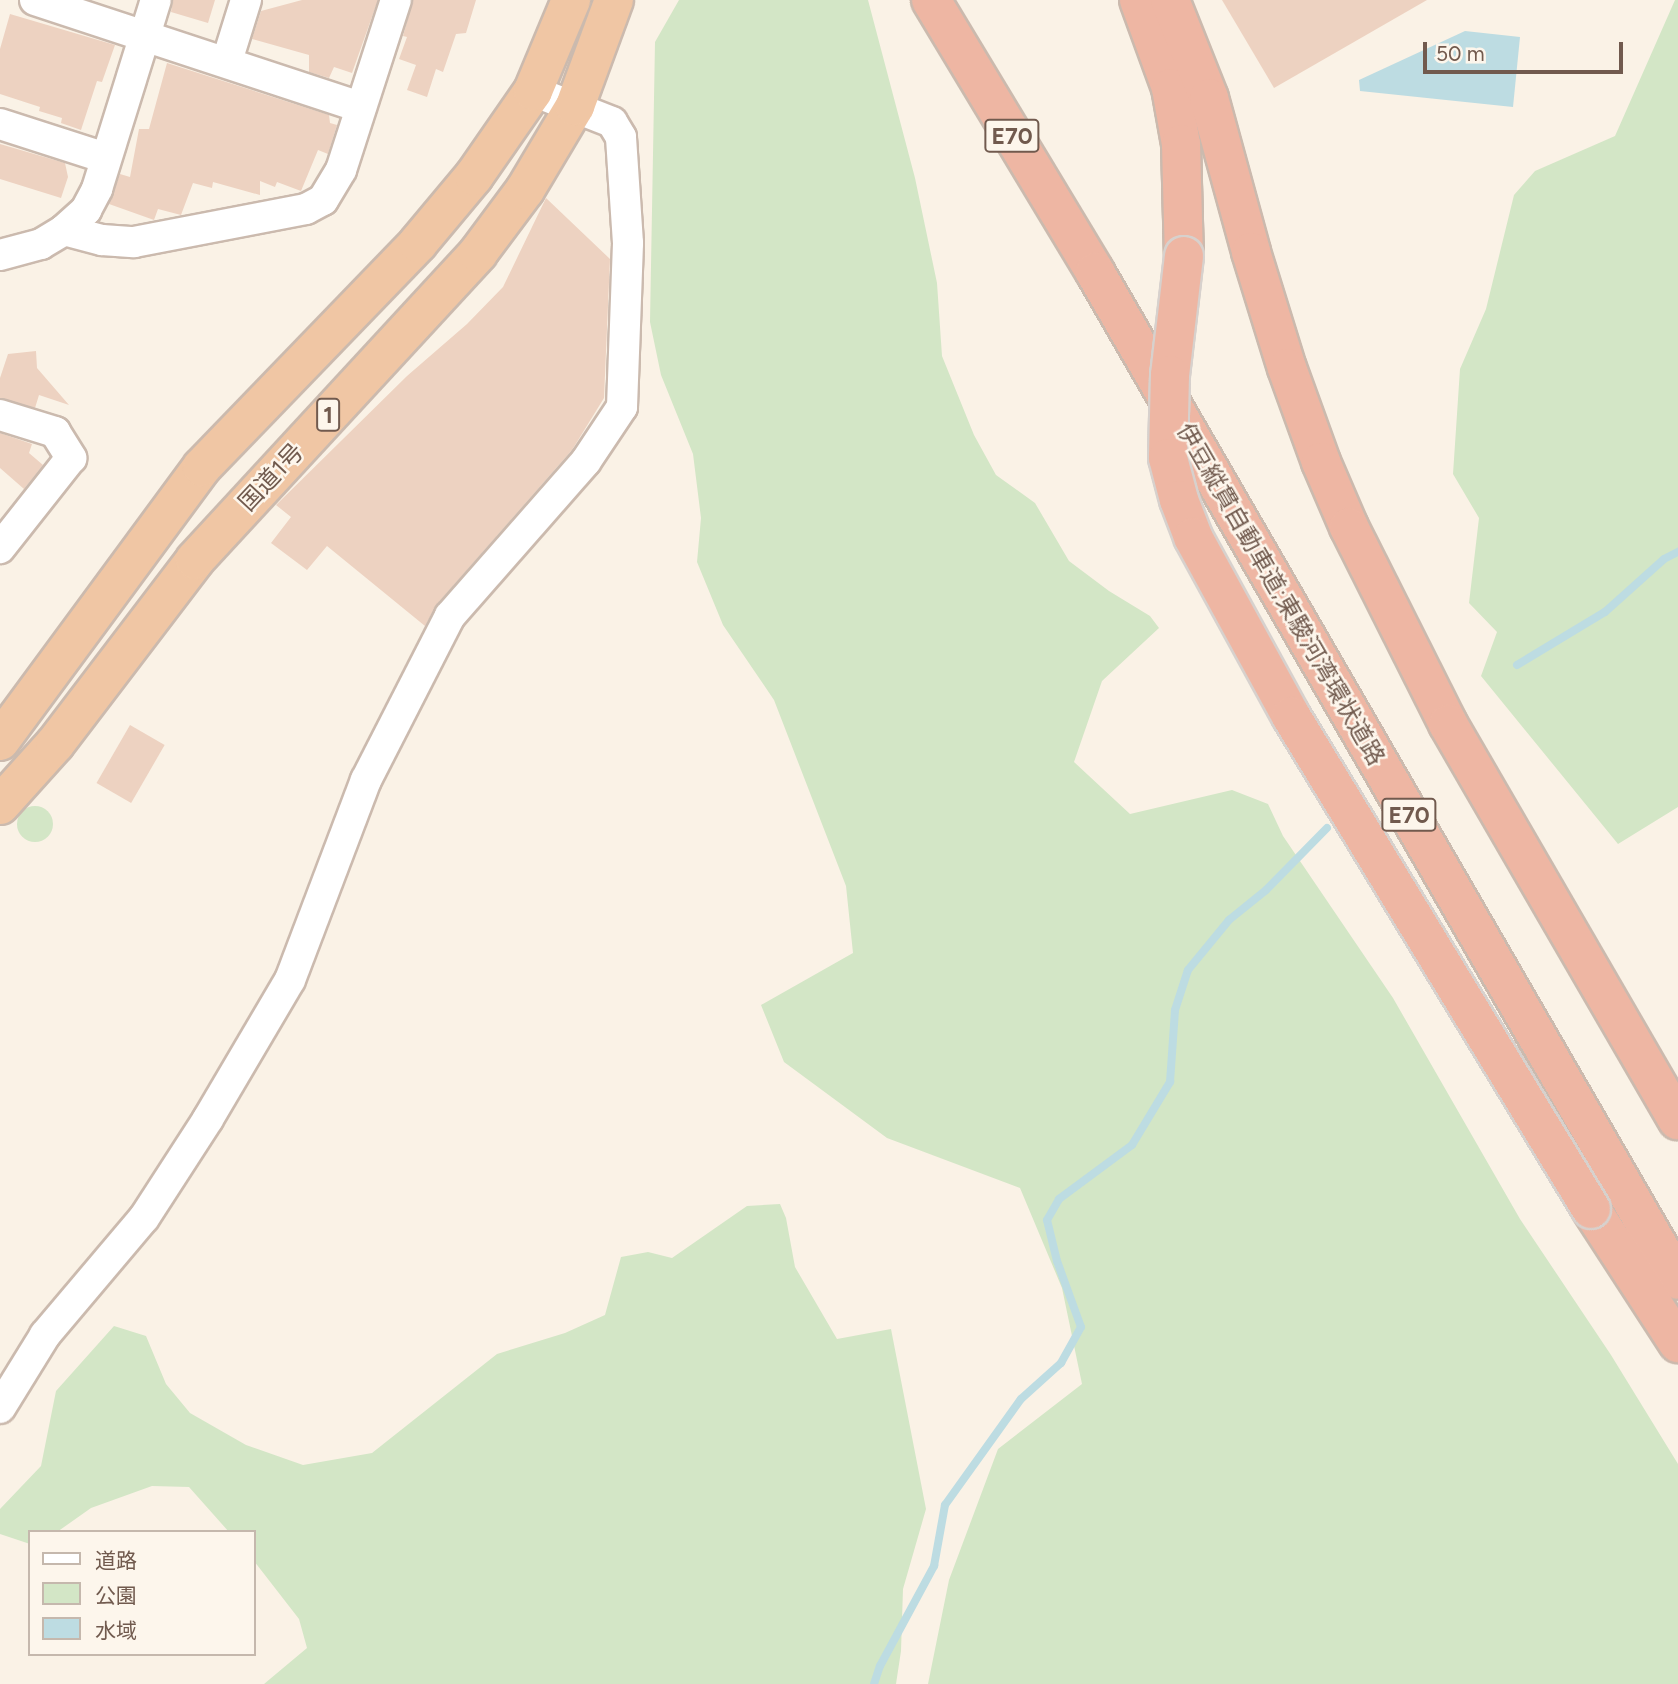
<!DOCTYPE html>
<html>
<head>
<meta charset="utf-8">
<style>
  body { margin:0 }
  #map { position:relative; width:1678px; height:1684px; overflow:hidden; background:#faf2e6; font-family:Figtree,"Noto Sans JP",sans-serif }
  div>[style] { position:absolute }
  .green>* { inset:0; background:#d3e6c6 }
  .round { border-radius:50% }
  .water>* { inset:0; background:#bddce2 }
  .stream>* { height:8px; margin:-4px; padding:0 4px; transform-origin:4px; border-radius:4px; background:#bddce2 }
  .building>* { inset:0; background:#edd2c1; transform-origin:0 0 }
  .roads { filter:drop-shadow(2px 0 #cbbaae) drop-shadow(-2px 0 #cbbaae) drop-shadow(0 2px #cbbaae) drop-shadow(0 -2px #cbbaae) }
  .minor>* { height:30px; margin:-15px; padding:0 15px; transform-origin:15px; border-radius:15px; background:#fff }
  .trunk>* { height:38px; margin:-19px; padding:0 19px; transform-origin:19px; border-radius:19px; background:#f0c6a4 }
  .motorway>* { height:38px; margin:-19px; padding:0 19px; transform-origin:19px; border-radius:19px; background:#eeb6a3 }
  .bridges { filter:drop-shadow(2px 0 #d7d1cd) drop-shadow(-2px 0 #d7d1cd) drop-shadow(0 2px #d7d1cd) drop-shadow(0 -2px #d7d1cd) }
  .motorway-bridge>* { height:38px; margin:-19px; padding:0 19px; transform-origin:19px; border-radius:19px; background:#eeb6a3 }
  span { translate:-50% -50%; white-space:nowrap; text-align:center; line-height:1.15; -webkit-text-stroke:5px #fdf6ec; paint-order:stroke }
  .shield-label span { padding:2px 5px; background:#fdf6ec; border:2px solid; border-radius:5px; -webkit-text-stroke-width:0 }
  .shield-label { font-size:23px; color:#715a4e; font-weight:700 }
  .street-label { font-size:24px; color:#715a4e }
  .legend { position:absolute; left:28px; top:1530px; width:228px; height:126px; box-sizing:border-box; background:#fdf6ec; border:2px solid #c5b8ad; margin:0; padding:9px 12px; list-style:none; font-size:21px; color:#715a4e }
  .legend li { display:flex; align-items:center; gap:14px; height:35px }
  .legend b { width:35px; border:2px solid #c5b8ad }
  .scale { position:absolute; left:1423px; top:42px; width:200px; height:32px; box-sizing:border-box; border:4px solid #715a4e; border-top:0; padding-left:9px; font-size:21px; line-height:24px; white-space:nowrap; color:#715a4e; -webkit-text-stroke:5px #fdf6ec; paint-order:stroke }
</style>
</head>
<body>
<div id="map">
  <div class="green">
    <i style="clip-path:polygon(679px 0,868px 0,915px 178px,937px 283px,942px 356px,974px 435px,996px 475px,1035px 503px,1069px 561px,1109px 591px,1150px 616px,1159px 628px,1102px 681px,1074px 762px,1130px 814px,1232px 790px,1268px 804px,1283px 836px,1393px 998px,1520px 1219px,1611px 1355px,1678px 1464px,1678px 1684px,928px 1684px,949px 1580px,998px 1449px,1082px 1384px,1062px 1288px,1020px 1188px,887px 1138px,784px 1062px,761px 1005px,853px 953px,846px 886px,774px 700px,723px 625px,697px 562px,701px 518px,693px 454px,661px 375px,650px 322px,655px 42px)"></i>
    <i style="clip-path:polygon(1675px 0,1678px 0,1678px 807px,1618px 844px,1481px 676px,1497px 632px,1469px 603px,1479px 518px,1453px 474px,1460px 369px,1486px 309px,1514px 195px,1535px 171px,1615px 136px)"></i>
    <i class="round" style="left:17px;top:806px;width:36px;height:36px"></i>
    <i style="clip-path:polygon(780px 1204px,786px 1218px,795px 1267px,837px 1339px,891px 1329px,926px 1509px,903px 1589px,901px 1651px,896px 1684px,264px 1684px,307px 1648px,299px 1619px,254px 1561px,254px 1532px,229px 1532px,189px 1487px,152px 1486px,91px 1508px,57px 1532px,30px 1532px,30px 1544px,0 1534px,0 1509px,41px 1466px,56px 1391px,114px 1326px,146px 1336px,166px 1384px,190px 1413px,246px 1445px,303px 1465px,372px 1453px,497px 1354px,565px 1333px,605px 1315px,621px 1257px,648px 1252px,672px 1258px,747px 1206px)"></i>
  </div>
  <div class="water">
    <i style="clip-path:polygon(1465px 31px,1520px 37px,1513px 107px,1360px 91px,1359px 80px)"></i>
  </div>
  <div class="stream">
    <i style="left:1517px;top:665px;width:103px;rotate:-31.1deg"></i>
    <i style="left:1605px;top:612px;width:79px;rotate:-41.9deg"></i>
    <i style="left:1664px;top:559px;width:16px;rotate:-27deg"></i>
    <i style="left:874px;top:1684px;width:19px;rotate:-72deg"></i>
    <i style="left:880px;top:1666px;width:114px;rotate:-61.6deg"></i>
    <i style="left:934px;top:1566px;width:62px;rotate:-79.8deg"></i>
    <i style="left:945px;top:1505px;width:130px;rotate:-54.4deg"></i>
    <i style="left:1021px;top:1399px;width:54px;rotate:-42deg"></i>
    <i style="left:1061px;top:1363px;width:41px;rotate:-60.9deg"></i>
    <i style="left:1081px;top:1327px;width:70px;rotate:-110deg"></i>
    <i style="left:1057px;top:1261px;width:42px;rotate:-103.7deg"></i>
    <i style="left:1047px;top:1220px;width:24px;rotate:-60deg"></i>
    <i style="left:1059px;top:1199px;width:91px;rotate:-36.5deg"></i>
    <i style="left:1132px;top:1145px;width:74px;rotate:-58.9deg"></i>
    <i style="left:1170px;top:1082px;width:72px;rotate:-86deg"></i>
    <i style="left:1175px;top:1010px;width:42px;rotate:-72deg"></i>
    <i style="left:1188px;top:970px;width:65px;rotate:-50.6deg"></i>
    <i style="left:1229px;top:920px;width:48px;rotate:-39deg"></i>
    <i style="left:1266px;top:890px;width:87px;rotate:-45.5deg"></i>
  </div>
  <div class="building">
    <i style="clip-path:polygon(173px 0,215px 0,208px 23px,171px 12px)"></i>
    <i style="clip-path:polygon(302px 0,378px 0,352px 73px,334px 67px,329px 78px,309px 72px,309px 55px,252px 39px,261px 11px)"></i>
    <i style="clip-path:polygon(413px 0,476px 0,466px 33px,456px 34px,443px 72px,436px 69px,427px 97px,407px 90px,416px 65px,399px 59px,407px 37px,403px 36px)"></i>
    <i style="clip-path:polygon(1222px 0,1427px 0,1274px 88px)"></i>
    <i style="clip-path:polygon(10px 14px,115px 45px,102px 82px,97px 81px,81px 130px,61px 123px,62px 118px,39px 111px,40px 107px,0 94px,0 49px)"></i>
    <i style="clip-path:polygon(167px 63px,329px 115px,330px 123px,337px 125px,328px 154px,318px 150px,301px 191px,277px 182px,275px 187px,260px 181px,260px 195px,213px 182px,212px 188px,193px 183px,181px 215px,158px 209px,154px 220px,109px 204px,120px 174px,130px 177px,139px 129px,149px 129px)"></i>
    <i style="clip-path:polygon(0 144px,65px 163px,68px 177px,61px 198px,0 179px)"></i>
    <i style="clip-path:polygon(546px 198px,610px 259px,604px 398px,572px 450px,437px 604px,425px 626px,327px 546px,307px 570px,271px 543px,291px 517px,276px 505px,407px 376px,467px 324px,503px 287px)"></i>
    <i style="clip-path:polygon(36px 351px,37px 368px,69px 405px,39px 395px,35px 408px,0 398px,0 378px,8px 354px)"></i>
    <i style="clip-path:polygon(0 433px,32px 444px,29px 453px,43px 465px,24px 489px,0 468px)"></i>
    <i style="left:130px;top:725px;width:40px;height:67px;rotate:30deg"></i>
  </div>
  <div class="roads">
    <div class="minor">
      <i style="left:35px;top:0;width:343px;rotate:18.2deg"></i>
      <i style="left:227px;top:61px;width:64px;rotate:-72.7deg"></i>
      <i style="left:0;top:124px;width:111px;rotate:17.8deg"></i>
      <i style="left:64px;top:230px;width:39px;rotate:15deg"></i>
      <i style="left:102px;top:240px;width:32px;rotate:4deg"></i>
      <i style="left:134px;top:242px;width:175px;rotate:-10.9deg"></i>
      <i style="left:306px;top:209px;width:19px;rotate:-28deg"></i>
      <i style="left:323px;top:200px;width:35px;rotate:-59deg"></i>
      <i style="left:341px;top:170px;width:179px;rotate:-72.1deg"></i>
      <i style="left:0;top:255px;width:42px;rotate:-15deg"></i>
      <i style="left:41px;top:244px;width:27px;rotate:-31deg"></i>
      <i style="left:64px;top:230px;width:30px;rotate:-42deg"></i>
      <i style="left:86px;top:210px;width:24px;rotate:-62deg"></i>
      <i style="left:97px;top:189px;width:198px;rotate:-72.7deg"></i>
      <i style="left:0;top:415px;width:58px;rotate:17.2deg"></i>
      <i style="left:55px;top:432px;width:31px;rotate:58deg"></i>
      <i style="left:71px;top:458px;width:115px;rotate:128.3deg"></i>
      <i style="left:0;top:1408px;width:86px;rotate:-58.3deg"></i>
      <i style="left:45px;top:1335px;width:153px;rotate:-49.8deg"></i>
      <i style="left:144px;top:1218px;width:118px;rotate:-57.1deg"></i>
      <i style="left:208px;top:1119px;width:161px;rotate:-59.5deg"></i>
      <i style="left:290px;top:980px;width:214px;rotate:-69.2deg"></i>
      <i style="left:366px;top:780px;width:184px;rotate:-62.9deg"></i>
      <i style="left:450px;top:616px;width:206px;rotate:-48.7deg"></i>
      <i style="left:586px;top:461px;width:65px;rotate:-56.3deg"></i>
      <i style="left:622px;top:407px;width:164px;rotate:-87.9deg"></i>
      <i style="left:628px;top:243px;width:106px;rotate:-93.8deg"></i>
      <i style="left:621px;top:137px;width:17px;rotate:-121deg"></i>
      <i style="left:612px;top:122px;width:85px;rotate:-158.6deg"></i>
    </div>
    <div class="trunk">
      <i style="left:0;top:741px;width:340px;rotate:-53.6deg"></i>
      <i style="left:202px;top:467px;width:311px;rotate:-46deg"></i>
      <i style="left:418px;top:243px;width:87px;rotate:-50.1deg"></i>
      <i style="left:474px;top:176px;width:103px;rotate:-55.2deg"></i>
      <i style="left:533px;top:91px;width:99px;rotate:-67.3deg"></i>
      <i style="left:0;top:805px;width:82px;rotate:-48deg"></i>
      <i style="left:55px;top:744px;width:231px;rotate:-52.7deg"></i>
      <i style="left:195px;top:560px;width:418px;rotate:-47.3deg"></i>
      <i style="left:478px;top:253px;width:79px;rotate:-53.3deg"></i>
      <i style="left:525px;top:190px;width:98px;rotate:-59.2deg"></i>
      <i style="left:575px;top:106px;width:113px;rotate:-69.8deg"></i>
    </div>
    <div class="motorway">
      <i style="left:931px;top:0;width:318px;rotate:58.9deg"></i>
      <i style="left:1095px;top:272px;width:1164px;rotate:59.96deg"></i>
      <i style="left:1139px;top:0;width:94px;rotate:70deg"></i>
      <i style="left:1171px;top:88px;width:57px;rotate:79.9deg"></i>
      <i style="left:1181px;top:144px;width:112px;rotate:88.5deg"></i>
      <i style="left:1170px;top:0;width:105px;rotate:68.3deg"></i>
      <i style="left:1209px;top:98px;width:160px;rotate:74.7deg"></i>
      <i style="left:1251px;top:252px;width:121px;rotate:72.8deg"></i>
      <i style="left:1287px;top:368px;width:100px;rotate:70.1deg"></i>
      <i style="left:1321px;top:462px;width:71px;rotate:66.7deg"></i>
      <i style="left:1349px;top:527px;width:220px;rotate:63.3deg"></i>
      <i style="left:1448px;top:724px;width:458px;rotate:59.9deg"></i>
      <i style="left:1591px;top:1209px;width:160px;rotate:57deg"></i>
    </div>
  </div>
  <div class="bridges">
    <div class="motorway-bridge">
      <i style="left:1184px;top:256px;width:120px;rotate:96.7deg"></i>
      <i style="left:1170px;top:375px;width:83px;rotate:91.4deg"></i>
      <i style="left:1168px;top:458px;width:43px;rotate:75.3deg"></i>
      <i style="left:1179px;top:500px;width:40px;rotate:69deg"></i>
      <i style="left:1193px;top:537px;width:204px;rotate:61.3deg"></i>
      <i style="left:1291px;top:716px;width:577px;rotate:58.68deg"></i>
    </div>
  </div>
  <div class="shield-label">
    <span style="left:1012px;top:136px">E70</span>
    <span style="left:328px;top:415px">1</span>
    <span style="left:1409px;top:815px">E70</span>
  </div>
  <div class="street-label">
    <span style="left:271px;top:477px;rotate:-47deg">国道1号</span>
    <span style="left:1281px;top:594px;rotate:60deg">伊豆縦貫自動車道;東駿河湾環状道路</span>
  </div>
  <ul class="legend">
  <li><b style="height:9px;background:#fff"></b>道路</li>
  <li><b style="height:19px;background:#d3e6c6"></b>公園</li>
  <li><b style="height:19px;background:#bddce2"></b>水域</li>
  </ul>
  <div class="scale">50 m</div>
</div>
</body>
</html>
